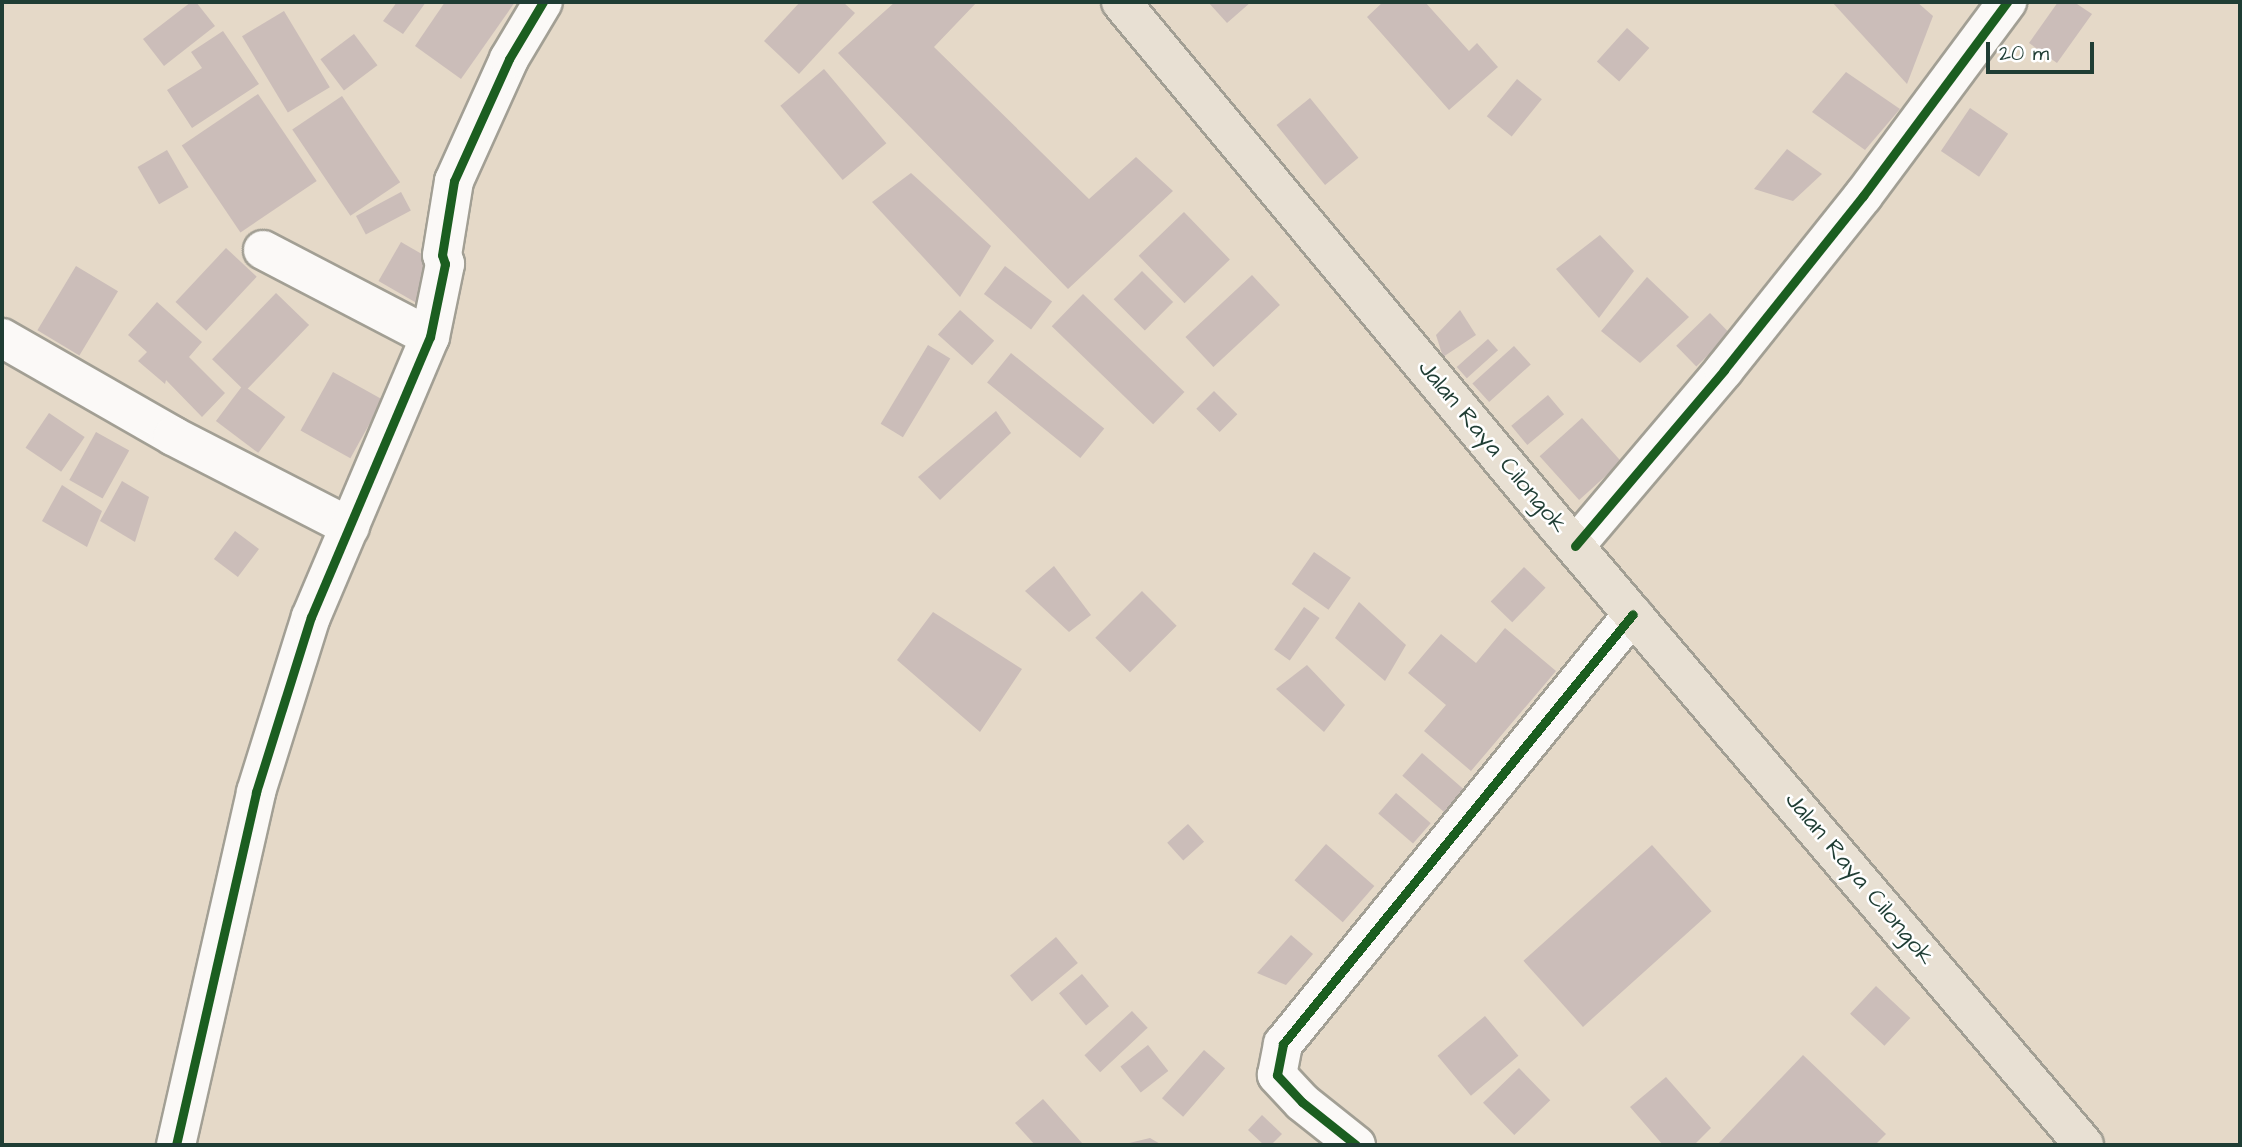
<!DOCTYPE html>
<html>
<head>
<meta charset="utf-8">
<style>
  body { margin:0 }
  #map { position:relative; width:2242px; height:1147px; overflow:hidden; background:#e5d9c8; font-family:"Architects Daughter",sans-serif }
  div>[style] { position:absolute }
  .building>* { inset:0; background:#cbbdb9; transform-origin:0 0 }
  .roads { filter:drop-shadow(2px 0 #a29f94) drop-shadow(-2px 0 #a29f94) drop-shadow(0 2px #a29f94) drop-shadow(0 -2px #a29f94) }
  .street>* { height:38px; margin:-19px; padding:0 19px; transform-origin:19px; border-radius:19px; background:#fbf9f7 }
  .highway>* { height:38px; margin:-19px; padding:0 19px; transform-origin:19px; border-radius:19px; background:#e8e0d3 }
  .cycleway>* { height:9px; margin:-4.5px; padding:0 4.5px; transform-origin:4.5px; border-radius:4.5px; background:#1b5e20 }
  span { translate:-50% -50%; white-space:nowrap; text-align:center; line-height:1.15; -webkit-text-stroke:5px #fff; paint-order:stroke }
  .street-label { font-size:24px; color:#1f3d34 }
  .frame { position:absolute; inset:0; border:4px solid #1f3d34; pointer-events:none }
  .scale { position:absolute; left:1986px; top:42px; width:108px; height:32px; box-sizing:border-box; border:4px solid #1f3d34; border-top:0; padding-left:9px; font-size:21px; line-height:24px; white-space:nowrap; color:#1f3d34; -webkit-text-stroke:5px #fff; paint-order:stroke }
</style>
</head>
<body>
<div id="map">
  <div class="building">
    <i style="clip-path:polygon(191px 2px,196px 2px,215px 26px,164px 66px,143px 39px)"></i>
    <i style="clip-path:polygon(397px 2px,426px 2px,403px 34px,383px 21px)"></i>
    <i style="clip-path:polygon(445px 2px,515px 2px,461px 79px,415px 46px)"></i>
    <i style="clip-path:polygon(800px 2px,843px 2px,855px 13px,799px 74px,764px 41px)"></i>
    <i style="clip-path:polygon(895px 2px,977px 2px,934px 47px,1089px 199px,1136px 157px,1173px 191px,1068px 289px,838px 53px)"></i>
    <i style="clip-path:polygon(1208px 2px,1251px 2px,1227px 23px)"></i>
    <i style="clip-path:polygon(1383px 2px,1425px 2px,1469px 51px,1477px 43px,1498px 67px,1449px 110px,1367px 17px)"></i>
    <i style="clip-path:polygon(1832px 2px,1917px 2px,1933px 16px,1907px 84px)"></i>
    <i style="clip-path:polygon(2058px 2px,2074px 2px,2092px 14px,2057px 63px,2029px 43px)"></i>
    <i style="left:284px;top:11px;width:89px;height:49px;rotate:59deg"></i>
    <i style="left:1627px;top:28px;width:30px;height:45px;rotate:42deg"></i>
    <i style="clip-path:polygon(223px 31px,259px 84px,192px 128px,167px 90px,202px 68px,191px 52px)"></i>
    <i style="left:354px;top:34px;width:39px;height:42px;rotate:53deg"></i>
    <i style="left:824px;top:69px;width:97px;height:57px;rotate:50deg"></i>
    <i style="clip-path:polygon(1846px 72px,1900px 109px,1865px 150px,1812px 112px)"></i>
    <i style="left:1517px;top:79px;width:32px;height:48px;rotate:39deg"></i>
    <i style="left:258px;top:94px;width:105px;height:92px;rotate:56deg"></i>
    <i style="left:342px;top:96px;width:104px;height:60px;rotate:56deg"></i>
    <i style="left:1310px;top:98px;width:77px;height:43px;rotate:51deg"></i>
    <i style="left:1970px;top:108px;width:46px;height:52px;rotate:34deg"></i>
    <i style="clip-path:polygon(1787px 149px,1822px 174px,1793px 201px,1754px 189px)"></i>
    <i style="left:167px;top:150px;width:43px;height:34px;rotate:60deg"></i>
    <i style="clip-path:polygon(911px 173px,991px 246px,960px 297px,872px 202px)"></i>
    <i style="left:401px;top:192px;width:21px;height:51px;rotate:62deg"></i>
    <i style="left:1184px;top:212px;width:66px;height:63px;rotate:46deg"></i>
    <i style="clip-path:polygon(1600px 235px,1634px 271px,1599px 318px,1556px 269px)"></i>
    <i style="left:401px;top:242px;width:48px;height:45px;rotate:30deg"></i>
    <i style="left:226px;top:248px;width:42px;height:74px;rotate:43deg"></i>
    <i style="left:76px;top:266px;width:49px;height:75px;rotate:31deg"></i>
    <i style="left:1005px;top:266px;width:59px;height:35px;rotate:37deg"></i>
    <i style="left:1142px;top:271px;width:44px;height:40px;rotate:45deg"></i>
    <i style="left:1252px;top:275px;width:41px;height:91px;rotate:47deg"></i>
    <i style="clip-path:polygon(1647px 277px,1689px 317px,1640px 363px,1601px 331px)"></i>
    <i style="left:276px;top:293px;width:46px;height:92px;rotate:44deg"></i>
    <i style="left:1083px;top:294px;width:141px;height:45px;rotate:44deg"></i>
    <i style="clip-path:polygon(157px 302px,202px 342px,189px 357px,225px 393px,202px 417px,166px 380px,165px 384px,138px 361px,147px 352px,128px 335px)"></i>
    <i style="left:960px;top:310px;width:46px;height:33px;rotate:42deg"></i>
    <i style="clip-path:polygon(1460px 310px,1476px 335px,1443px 357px,1436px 335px)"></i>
    <i style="left:1710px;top:313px;width:29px;height:47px;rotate:46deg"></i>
    <i style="left:1488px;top:339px;width:15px;height:42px;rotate:48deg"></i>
    <i style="left:928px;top:345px;width:26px;height:92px;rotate:31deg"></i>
    <i style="left:1514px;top:346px;width:25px;height:56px;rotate:48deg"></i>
    <i style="left:1011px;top:353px;width:120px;height:38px;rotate:39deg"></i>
    <i style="left:333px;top:372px;width:57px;height:67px;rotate:29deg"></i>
    <i style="left:243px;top:385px;width:53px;height:45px;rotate:37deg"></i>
    <i style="left:1214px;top:391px;width:33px;height:25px;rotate:45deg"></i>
    <i style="left:1548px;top:395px;width:25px;height:48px;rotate:50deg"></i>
    <i style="clip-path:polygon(996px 411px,1011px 433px,940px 500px,918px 477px)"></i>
    <i style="left:49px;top:413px;width:43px;height:42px;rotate:34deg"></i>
    <i style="left:1582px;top:418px;width:59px;height:57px;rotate:48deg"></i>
    <i style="left:96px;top:432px;width:38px;height:55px;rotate:29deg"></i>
    <i style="clip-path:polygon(122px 481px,149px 497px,135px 542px,100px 521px)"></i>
    <i style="clip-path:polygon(62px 485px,102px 511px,87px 547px,42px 521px)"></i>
    <i style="left:235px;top:531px;width:30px;height:35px;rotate:37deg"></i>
    <i style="left:1314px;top:552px;width:45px;height:39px;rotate:35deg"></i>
    <i style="clip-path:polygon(1054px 566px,1091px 615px,1069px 632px,1025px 591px)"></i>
    <i style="left:1524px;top:567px;width:30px;height:48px;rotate:44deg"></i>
    <i style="left:1142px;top:591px;width:49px;height:66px;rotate:45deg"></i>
    <i style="clip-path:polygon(1359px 602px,1406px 645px,1385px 681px,1335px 638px)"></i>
    <i style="left:1304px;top:607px;width:19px;height:52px;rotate:35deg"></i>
    <i style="clip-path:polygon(933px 612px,1022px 669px,980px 732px,897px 660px)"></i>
    <i style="clip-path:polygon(1505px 628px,1556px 671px,1471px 771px,1424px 731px,1446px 705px,1408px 673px,1441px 634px,1476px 663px)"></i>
    <i style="clip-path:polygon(1307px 665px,1345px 705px,1324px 732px,1276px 689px)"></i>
    <i style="left:1422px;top:753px;width:61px;height:30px;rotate:41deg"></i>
    <i style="left:1396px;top:793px;width:46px;height:27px;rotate:41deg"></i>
    <i style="left:1188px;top:824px;width:24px;height:28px;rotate:48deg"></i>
    <i style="left:1326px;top:844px;width:64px;height:48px;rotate:41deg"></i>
    <i style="left:1652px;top:845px;width:89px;height:173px;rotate:48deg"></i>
    <i style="clip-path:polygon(1291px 935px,1313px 954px,1286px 985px,1257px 973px)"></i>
    <i style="left:1056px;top:937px;width:34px;height:60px;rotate:50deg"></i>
    <i style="left:1082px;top:974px;width:42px;height:30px;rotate:50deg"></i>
    <i style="left:1876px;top:986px;width:47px;height:38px;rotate:43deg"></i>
    <i style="left:1132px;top:1011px;width:23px;height:65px;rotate:47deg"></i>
    <i style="left:1485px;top:1016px;width:52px;height:62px;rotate:50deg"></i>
    <i style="left:1148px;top:1045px;width:33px;height:35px;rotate:52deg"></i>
    <i style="left:1204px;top:1050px;width:28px;height:64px;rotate:41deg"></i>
    <i style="clip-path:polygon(1803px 1055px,1886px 1134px,1875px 1145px,1717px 1145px)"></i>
    <i style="left:1519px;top:1068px;width:45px;height:50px;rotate:46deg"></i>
    <i style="clip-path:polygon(1666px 1077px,1711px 1128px,1694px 1145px,1663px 1145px,1630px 1107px)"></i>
    <i style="clip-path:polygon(1043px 1099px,1082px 1143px,1079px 1145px,1035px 1145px,1015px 1123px)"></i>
    <i style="clip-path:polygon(1262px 1115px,1282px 1134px,1271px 1145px,1264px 1145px,1248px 1130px)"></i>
    <i style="clip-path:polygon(1150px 1138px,1162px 1145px,1125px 1145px,1125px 1144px)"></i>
  </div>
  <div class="roads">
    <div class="street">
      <i style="left:263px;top:250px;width:188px;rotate:27.5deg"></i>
      <i style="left:2px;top:338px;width:197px;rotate:29.8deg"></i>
      <i style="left:173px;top:436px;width:199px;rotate:27.2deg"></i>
      <i style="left:1575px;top:546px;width:231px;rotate:-49.7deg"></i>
      <i style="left:1724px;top:370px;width:223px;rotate:-51.4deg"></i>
      <i style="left:1863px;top:196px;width:242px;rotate:-53.4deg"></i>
      <i style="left:176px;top:1145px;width:362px;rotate:-77.2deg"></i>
      <i style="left:256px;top:792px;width:183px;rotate:-72.6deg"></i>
      <i style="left:311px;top:617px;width:304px;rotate:-67deg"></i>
      <i style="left:430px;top:337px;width:75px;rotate:-78.4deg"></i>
      <i style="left:445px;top:264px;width:9px;rotate:-108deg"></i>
      <i style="left:442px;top:255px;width:75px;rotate:-80.8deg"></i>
      <i style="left:454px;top:181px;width:134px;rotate:-65.7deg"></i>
      <i style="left:509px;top:59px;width:66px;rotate:-59.2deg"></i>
      <i style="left:1356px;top:1145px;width:69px;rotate:-141.5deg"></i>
      <i style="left:1302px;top:1102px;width:37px;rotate:-133deg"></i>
      <i style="left:1277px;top:1075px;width:32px;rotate:-79deg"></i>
      <i style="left:1283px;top:1044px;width:554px;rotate:-50.86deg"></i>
    </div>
    <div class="highway">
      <i style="left:1121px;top:2px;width:677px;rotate:50.22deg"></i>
      <i style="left:1554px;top:522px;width:818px;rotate:49.61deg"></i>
    </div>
  </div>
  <div class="cycleway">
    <i style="left:1575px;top:546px;width:231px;rotate:-49.7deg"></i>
    <i style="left:1724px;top:370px;width:223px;rotate:-51.4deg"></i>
    <i style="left:1863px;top:196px;width:242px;rotate:-53.4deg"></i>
    <i style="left:176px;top:1145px;width:362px;rotate:-77.2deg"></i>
    <i style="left:256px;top:792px;width:183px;rotate:-72.6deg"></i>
    <i style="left:311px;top:617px;width:304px;rotate:-67deg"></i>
    <i style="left:430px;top:337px;width:75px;rotate:-78.4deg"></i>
    <i style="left:445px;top:264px;width:9px;rotate:-108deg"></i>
    <i style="left:442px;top:255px;width:75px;rotate:-80.8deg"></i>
    <i style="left:454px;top:181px;width:134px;rotate:-65.7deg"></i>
    <i style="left:509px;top:59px;width:66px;rotate:-59.2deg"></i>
    <i style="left:1356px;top:1145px;width:69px;rotate:-141.5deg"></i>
    <i style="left:1302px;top:1102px;width:37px;rotate:-133deg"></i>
    <i style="left:1277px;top:1075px;width:32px;rotate:-79deg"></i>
    <i style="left:1283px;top:1044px;width:554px;rotate:-50.86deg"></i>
  </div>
  <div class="street-label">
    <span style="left:1492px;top:447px;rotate:50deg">Jalan Raya Cilongok</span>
    <span style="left:1859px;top:879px;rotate:50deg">Jalan Raya Cilongok</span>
  </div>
  <div class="frame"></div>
  <div class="scale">20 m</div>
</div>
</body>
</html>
